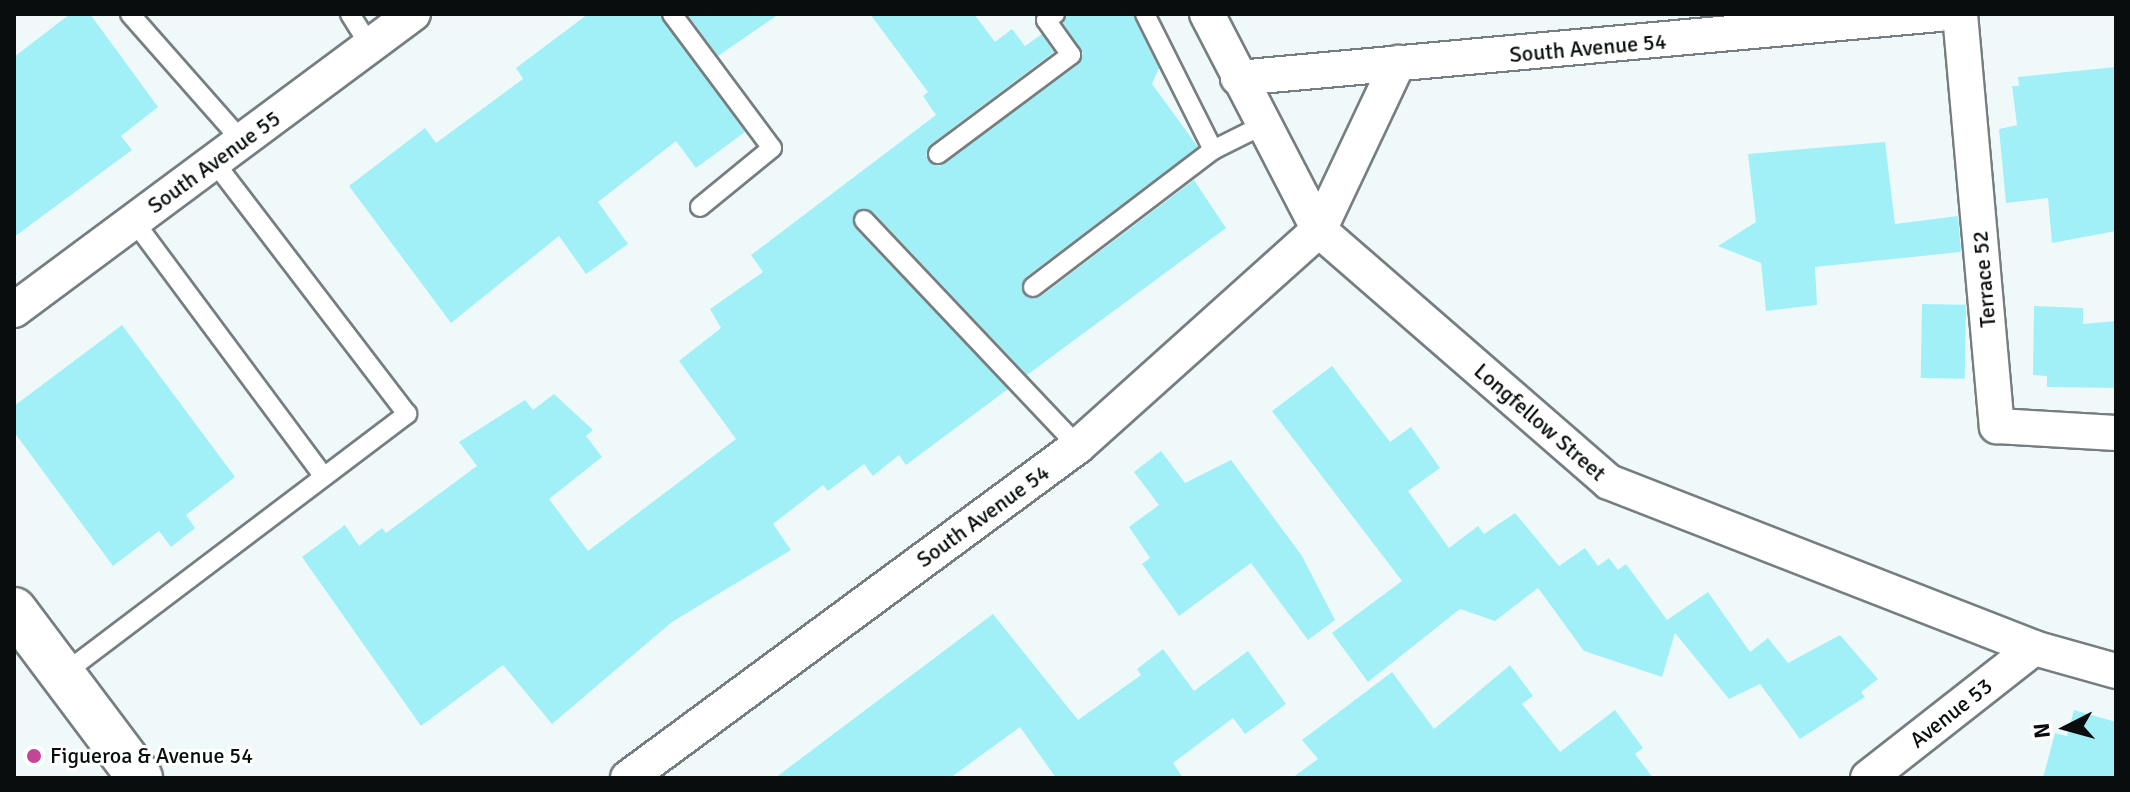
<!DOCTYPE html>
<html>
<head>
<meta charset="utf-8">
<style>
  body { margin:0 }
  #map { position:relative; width:2130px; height:792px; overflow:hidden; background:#f0f9fa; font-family:Signika,sans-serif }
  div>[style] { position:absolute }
  .building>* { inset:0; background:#a1f0f8; transform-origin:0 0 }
  .roads { filter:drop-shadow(2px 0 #767e7f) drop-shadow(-2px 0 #767e7f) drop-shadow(0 2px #767e7f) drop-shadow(0 -2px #767e7f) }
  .lane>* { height:18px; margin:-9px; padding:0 9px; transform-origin:9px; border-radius:9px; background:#fff }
  .street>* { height:34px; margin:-17px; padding:0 17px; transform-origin:17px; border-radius:17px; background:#fff }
  .secondary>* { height:44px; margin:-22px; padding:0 22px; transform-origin:22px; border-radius:22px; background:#fff }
  .dots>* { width:22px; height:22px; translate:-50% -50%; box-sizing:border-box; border:4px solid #fff; border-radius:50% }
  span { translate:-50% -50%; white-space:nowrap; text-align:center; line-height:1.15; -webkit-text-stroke:6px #fff; paint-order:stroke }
  .street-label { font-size:22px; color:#0a0d0e }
  .poi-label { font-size:22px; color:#0a0d0e }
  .left { translate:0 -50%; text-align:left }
  .frame { position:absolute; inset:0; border:16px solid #0a0d0e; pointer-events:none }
  .north { position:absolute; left:2026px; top:688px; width:80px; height:80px; -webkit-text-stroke:6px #fff; paint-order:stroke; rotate:264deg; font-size:22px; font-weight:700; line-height:32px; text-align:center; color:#0a0d0e }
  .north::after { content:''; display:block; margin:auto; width:28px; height:36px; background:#0a0d0e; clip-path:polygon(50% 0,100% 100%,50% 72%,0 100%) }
</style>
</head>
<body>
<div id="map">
  <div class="building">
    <i style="clip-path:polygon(70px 14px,90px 14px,158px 107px,121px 136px,132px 150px,14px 237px,14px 57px)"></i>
    <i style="clip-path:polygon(588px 14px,660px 14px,745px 132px,696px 168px,676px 141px,598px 202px,628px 244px,586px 274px,559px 236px,451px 323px,349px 186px,425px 128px,436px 143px,523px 79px,516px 68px)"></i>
    <i style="clip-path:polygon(687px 14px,779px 14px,718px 56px)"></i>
    <i style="clip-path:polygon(870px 14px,974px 14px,995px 42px,1012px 29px,1025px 46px,1042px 34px,1054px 52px,930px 145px,926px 156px,939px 166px,1079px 64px,1083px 53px,1063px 23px,1066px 16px,1133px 14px,1159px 68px,1152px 84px,1198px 147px,1026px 277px,1021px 288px,1028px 298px,1040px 297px,1194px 180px,1226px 228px,1027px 375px,873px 212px,856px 211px,855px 228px,1008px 389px,906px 465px,899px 455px,873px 476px,864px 464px,828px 491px,823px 485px,773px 524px,791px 550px,672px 622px,552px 724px,503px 665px,421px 726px,302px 557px,345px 525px,359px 546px,382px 528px,386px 533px,477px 466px,459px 442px,525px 400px,533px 410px,554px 394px,593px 430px,586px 436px,602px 457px,549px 499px,588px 551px,736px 439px,679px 361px,721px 328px,710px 309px,763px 272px,751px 255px,936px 115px,923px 96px,928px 92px)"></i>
    <i style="clip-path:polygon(2116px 67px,2116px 231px,2052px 243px,2048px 198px,2006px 203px,1999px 129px,2017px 125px,2012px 86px,2019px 86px,2018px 77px)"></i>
    <i style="clip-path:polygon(1885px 142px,1895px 224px,1958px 216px,1961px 252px,1815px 267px,1817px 305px,1766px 311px,1761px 263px,1718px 246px,1756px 222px,1748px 154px)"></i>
    <i style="left:1922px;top:304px;width:44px;height:74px;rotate:1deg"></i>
    <i style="clip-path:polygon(2034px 306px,2083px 308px,2083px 324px,2116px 321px,2116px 388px,2047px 387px,2047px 376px,2033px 375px)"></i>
    <i style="clip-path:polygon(122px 325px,235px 477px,186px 515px,195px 528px,171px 547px,159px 531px,113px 566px,14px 432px,14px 406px)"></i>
    <i style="clip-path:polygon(1332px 366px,1390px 442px,1411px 427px,1440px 468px,1408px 491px,1449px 548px,1478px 526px,1484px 534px,1515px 513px,1559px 566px,1585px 548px,1598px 566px,1609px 558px,1618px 570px,1626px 564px,1667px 620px,1708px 592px,1750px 652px,1768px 638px,1788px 663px,1840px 635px,1878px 679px,1861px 692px,1865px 697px,1800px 739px,1760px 684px,1729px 699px,1675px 633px,1662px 677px,1584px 651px,1538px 588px,1495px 621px,1460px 609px,1368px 682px,1332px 633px,1402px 581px,1272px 411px)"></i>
    <i style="clip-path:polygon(1161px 451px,1185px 483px,1231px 460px,1302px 556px,1335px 620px,1308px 640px,1251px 563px,1179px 616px,1142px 564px,1150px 558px,1129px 527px,1159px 505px,1134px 472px)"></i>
    <i style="clip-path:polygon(993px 614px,1078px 720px,1141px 675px,1137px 669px,1163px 649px,1194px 691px,1248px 651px,1286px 704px,1245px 734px,1233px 718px,1173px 763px,1183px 778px,1056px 778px,1020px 727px,950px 778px,775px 778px)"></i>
    <i style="clip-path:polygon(1510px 665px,1533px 696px,1522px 704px,1560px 752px,1615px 710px,1643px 748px,1635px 754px,1653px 778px,1292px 778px,1318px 759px,1302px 740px,1392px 672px,1434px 729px)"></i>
    <i style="clip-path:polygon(2074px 710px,2116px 722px,2116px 778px,2043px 778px,2055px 733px,2067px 736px)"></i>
  </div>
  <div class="roads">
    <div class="lane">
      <i style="left:130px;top:14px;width:169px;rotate:48.6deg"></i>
      <i style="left:350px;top:14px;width:38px;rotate:58deg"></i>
      <i style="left:672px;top:14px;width:167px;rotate:53.3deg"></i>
      <i style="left:772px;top:148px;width:93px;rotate:140.7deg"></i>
      <i style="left:1145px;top:14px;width:152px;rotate:63.4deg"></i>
      <i style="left:938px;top:154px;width:166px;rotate:-36.7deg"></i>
      <i style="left:1071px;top:55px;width:43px;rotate:-125.5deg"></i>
      <i style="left:1046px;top:20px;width:11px;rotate:-34deg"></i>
      <i style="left:864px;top:220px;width:311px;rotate:46.6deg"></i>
      <i style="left:134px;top:221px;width:315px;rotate:53.4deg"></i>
      <i style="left:1033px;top:287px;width:226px;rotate:-37.3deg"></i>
      <i style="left:1213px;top:150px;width:56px;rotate:-26.6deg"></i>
      <i style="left:62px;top:675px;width:433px;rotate:-37.1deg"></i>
      <i style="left:407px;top:414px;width:317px;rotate:-127.4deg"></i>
    </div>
    <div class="street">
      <i style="left:1207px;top:14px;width:243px;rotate:62.6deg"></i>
      <i style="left:1319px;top:230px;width:384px;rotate:41deg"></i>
      <i style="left:1609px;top:482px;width:456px;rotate:21.3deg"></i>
      <i style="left:2034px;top:648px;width:85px;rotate:15.7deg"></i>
      <i style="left:1960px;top:14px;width:414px;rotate:84.9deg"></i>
      <i style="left:1997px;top:426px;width:119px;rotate:3.4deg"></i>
      <i style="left:1238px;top:78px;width:703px;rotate:-5.22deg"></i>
      <i style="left:14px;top:310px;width:497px;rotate:-36.6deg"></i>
      <i style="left:628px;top:778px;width:559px;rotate:-36.42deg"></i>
      <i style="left:1078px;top:446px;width:324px;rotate:-41.9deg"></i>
      <i style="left:1319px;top:230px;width:185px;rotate:-64.7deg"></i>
      <i style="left:1868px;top:778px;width:211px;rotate:-38.1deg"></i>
    </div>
    <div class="secondary">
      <i style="left:14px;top:610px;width:210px;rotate:53.1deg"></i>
    </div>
  </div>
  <div class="dots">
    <i style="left:34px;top:756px;background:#c34797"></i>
  </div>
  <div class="street-label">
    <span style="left:1588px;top:48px;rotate:-5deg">South Avenue 54</span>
    <span style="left:214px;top:162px;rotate:-36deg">South Avenue 55</span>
    <span style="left:1984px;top:279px;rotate:-95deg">Terrace 52</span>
    <span style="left:1540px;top:422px;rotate:41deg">Longfellow Street</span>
    <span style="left:983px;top:516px;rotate:-36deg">South Avenue 54</span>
    <span style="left:1951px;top:713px;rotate:-38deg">Avenue 53</span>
  </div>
  <div class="poi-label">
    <span class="left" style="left:50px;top:756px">Figueroa &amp; Avenue 54</span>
  </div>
  <div class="frame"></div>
  <div class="north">N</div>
</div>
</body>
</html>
